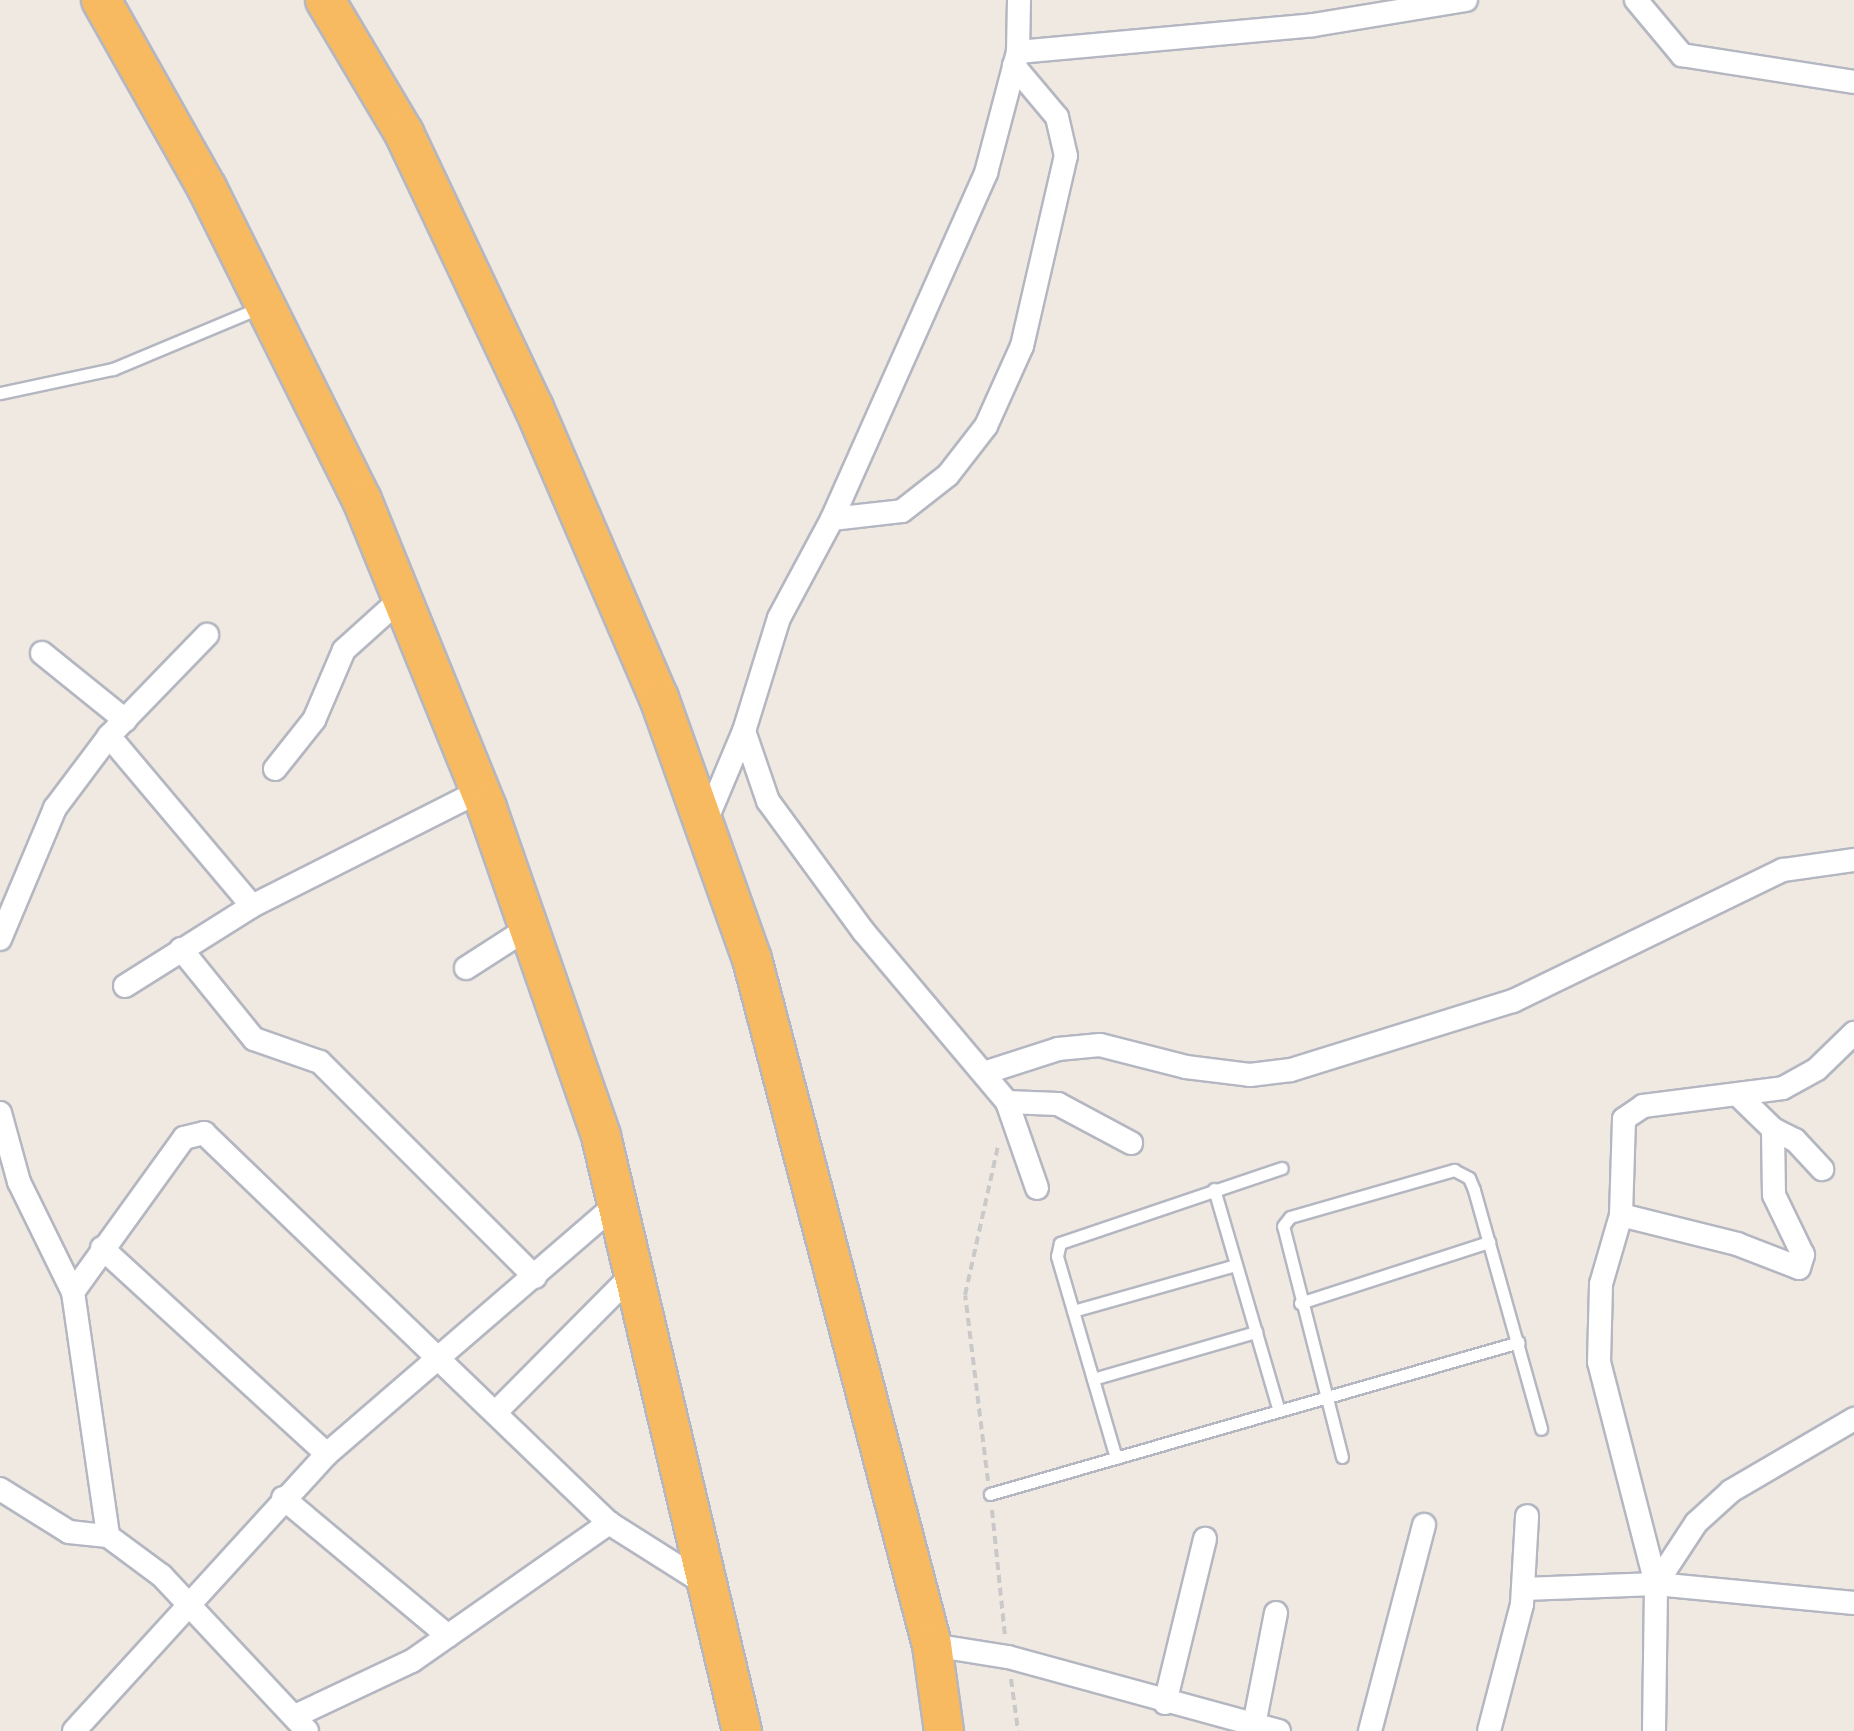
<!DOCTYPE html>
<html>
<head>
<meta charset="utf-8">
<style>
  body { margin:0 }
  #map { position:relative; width:1854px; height:1731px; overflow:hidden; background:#efe9e1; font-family:"Alegreya Sans",sans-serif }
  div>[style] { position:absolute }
  .path>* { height:4px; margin-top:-2px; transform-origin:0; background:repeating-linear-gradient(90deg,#c9c9c9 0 8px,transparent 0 13px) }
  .roads { filter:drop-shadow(2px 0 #b4b7c1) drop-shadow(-2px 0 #b4b7c1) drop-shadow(0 2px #b4b7c1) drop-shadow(0 -2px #b4b7c1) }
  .service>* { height:11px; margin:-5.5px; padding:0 5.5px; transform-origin:5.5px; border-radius:5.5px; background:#fff }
  .minor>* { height:22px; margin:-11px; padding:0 11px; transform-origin:11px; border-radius:11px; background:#fff }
  .trunk>* { height:38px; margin:-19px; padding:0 19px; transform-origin:19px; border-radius:19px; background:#f8ba60 }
  span { translate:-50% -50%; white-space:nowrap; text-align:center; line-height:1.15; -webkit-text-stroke:9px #fff; paint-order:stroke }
</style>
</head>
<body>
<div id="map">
  <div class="path">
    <i style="left:988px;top:1481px;width:187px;rotate:-97deg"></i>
    <i style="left:965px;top:1295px;width:153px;rotate:-77.5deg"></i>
    <i style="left:992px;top:1510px;width:126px;rotate:84.1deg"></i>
    <i style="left:1011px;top:1679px;width:52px;rotate:82.3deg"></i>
  </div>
  <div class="roads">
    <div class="service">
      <i style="left:0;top:393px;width:116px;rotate:-12deg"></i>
      <i style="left:113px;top:369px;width:158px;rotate:-22.7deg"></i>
      <i style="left:1214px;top:1189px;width:231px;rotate:73.7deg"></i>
      <i style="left:1300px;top:1303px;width:199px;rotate:-17.9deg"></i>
      <i style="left:1073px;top:1311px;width:169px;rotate:-15.8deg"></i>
      <i style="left:1093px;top:1379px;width:170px;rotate:-16.1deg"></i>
      <i style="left:1342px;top:1457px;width:238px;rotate:-104.3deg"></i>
      <i style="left:1283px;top:1226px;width:11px;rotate:-52deg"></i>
      <i style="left:1290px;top:1217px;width:171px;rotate:-16deg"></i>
      <i style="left:1454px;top:1170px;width:17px;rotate:28deg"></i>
      <i style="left:1469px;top:1178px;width:13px;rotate:67deg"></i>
      <i style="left:1474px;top:1190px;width:248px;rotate:74.3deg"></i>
      <i style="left:1116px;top:1458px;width:210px;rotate:-106.3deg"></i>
      <i style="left:1057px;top:1256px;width:13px;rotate:-77deg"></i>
      <i style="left:1060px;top:1243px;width:234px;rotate:-18.7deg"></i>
      <i style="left:990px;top:1494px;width:550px;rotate:-16.03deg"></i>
    </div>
    <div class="minor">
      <i style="left:1636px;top:0;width:72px;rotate:50.1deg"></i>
      <i style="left:1682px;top:55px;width:174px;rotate:8.9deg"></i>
      <i style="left:1018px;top:52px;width:296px;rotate:-5.2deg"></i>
      <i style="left:1313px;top:25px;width:155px;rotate:-9.3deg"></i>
      <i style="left:832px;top:519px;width:70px;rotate:-6.5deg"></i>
      <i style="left:902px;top:511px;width:58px;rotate:-38deg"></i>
      <i style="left:948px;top:475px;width:62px;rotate:-52.2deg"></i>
      <i style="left:986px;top:426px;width:88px;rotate:-65.8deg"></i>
      <i style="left:1022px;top:346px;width:195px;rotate:-77deg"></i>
      <i style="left:1066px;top:156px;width:40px;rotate:-103deg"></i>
      <i style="left:1057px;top:117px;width:67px;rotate:-130.1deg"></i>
      <i style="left:42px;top:653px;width:107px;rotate:38.9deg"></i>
      <i style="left:744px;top:731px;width:74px;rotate:71.1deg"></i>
      <i style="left:768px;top:801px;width:162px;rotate:53.8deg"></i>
      <i style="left:864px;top:932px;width:222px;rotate:49.9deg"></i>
      <i style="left:1007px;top:1102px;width:91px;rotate:70.8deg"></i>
      <i style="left:109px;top:736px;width:222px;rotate:49.9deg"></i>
      <i style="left:275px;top:769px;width:63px;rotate:-51.5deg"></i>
      <i style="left:314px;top:720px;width:76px;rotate:-66.8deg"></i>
      <i style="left:344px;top:650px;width:82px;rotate:-42deg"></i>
      <i style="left:704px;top:826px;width:103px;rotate:-67.2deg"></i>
      <i style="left:744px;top:731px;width:118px;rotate:-72.8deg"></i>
      <i style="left:779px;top:618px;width:112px;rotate:-61.8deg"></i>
      <i style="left:832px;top:519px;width:379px;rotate:-66deg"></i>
      <i style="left:986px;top:173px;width:125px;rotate:-75.2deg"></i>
      <i style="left:1018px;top:52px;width:52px;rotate:-88.9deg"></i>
      <i style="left:0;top:939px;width:142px;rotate:-67.2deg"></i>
      <i style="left:55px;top:808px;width:90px;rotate:-53.1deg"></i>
      <i style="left:109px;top:736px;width:141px;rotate:-45.9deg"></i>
      <i style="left:181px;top:949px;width:116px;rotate:51deg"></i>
      <i style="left:254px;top:1039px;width:70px;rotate:19.2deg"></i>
      <i style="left:320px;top:1062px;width:304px;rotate:45deg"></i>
      <i style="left:466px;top:968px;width:74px;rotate:-32.8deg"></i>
      <i style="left:125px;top:986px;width:150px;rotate:-32.2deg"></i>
      <i style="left:252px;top:906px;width:255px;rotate:-26.8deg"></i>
      <i style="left:987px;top:1072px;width:75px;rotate:-17.9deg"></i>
      <i style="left:1058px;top:1049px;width:42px;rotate:-5.4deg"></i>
      <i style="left:1100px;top:1045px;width:89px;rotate:14.3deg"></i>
      <i style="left:1186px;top:1067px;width:64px;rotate:7.1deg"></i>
      <i style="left:1250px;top:1075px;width:41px;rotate:-7deg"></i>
      <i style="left:1291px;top:1070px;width:232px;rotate:-17.3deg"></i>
      <i style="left:1513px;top:1001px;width:300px;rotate:-25.9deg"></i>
      <i style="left:1783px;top:870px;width:72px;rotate:-8deg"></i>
      <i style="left:1007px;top:1102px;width:51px;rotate:2.2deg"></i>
      <i style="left:1058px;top:1104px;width:83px;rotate:28.1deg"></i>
      <i style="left:0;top:1113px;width:72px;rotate:74.6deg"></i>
      <i style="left:19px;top:1182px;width:123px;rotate:63.9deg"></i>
      <i style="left:73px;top:1292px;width:246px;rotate:81.8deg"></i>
      <i style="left:1773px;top:1129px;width:25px;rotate:27deg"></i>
      <i style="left:1795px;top:1140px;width:40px;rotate:47deg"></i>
      <i style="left:1621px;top:1215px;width:120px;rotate:14deg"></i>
      <i style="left:1737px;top:1244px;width:66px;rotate:21.2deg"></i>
      <i style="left:1799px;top:1268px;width:14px;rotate:-73deg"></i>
      <i style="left:1803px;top:1255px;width:67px;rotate:-115.8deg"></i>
      <i style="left:1774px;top:1195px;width:66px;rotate:-90.9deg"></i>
      <i style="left:1773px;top:1129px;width:46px;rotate:-135.9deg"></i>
      <i style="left:102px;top:1248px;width:305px;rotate:42.5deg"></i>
      <i style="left:73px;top:1292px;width:190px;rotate:-54.2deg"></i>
      <i style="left:184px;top:1138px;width:21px;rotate:-14deg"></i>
      <i style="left:204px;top:1133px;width:562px;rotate:43.92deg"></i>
      <i style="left:609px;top:1523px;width:116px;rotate:32.3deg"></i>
      <i style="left:497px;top:1411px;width:193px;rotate:-45.2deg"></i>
      <i style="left:0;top:1489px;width:81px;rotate:31.9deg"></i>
      <i style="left:69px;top:1532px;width:39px;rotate:6deg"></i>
      <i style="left:108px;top:1536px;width:67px;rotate:36.5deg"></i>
      <i style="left:162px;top:1576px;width:212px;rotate:46.9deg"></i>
      <i style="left:283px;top:1498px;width:215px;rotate:39.9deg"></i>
      <i style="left:1656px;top:1584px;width:73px;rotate:-56.7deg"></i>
      <i style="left:1696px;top:1523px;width:47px;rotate:-42.4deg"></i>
      <i style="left:1731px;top:1491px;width:143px;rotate:-30.3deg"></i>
      <i style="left:1524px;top:1589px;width:132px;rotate:-2.2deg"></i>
      <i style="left:1656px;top:1584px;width:199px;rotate:5.5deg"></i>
      <i style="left:932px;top:1645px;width:77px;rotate:9deg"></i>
      <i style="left:1008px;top:1657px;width:281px;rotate:15.3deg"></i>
      <i style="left:1165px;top:1703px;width:169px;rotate:-76.3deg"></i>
      <i style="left:295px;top:1716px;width:129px;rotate:-25.2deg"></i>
      <i style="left:412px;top:1661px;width:241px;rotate:-35deg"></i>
      <i style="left:1254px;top:1725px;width:114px;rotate:-78.9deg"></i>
      <i style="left:74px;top:1731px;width:375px;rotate:-47.6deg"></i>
      <i style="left:327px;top:1454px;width:384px;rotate:-40.8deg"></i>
      <i style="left:1370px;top:1731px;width:213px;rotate:-75.3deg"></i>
      <i style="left:1489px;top:1731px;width:131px;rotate:-75.4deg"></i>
      <i style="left:1522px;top:1604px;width:88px;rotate:-86.7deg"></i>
      <i style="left:1654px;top:1731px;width:147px;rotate:-89.2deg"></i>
      <i style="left:1656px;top:1584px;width:229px;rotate:-104.4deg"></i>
      <i style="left:1599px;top:1362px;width:78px;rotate:-88.5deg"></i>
      <i style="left:1601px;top:1284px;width:72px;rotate:-73.8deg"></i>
      <i style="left:1621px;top:1215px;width:96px;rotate:-88.2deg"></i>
      <i style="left:1624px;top:1119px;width:23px;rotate:-34deg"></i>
      <i style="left:1643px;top:1106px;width:141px;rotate:-7.3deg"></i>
      <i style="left:1783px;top:1088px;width:39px;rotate:-29deg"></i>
      <i style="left:1817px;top:1069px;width:52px;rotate:-44.2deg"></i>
    </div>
    <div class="trunk">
      <i style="left:101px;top:0;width:216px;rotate:60.6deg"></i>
      <i style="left:207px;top:188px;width:348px;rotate:63.6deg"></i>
      <i style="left:362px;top:500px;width:332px;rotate:67.9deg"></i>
      <i style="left:487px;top:808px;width:347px;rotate:70.8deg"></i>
      <i style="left:601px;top:1136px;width:611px;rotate:76.67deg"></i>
      <i style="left:325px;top:0;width:155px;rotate:59.3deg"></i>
      <i style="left:404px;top:133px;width:304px;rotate:64.7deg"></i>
      <i style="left:534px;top:408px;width:316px;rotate:66.7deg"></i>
      <i style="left:659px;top:698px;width:277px;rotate:70.4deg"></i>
      <i style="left:752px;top:959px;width:709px;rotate:75.3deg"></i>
      <i style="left:932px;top:1645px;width:87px;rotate:82.1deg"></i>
    </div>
  </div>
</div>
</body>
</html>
